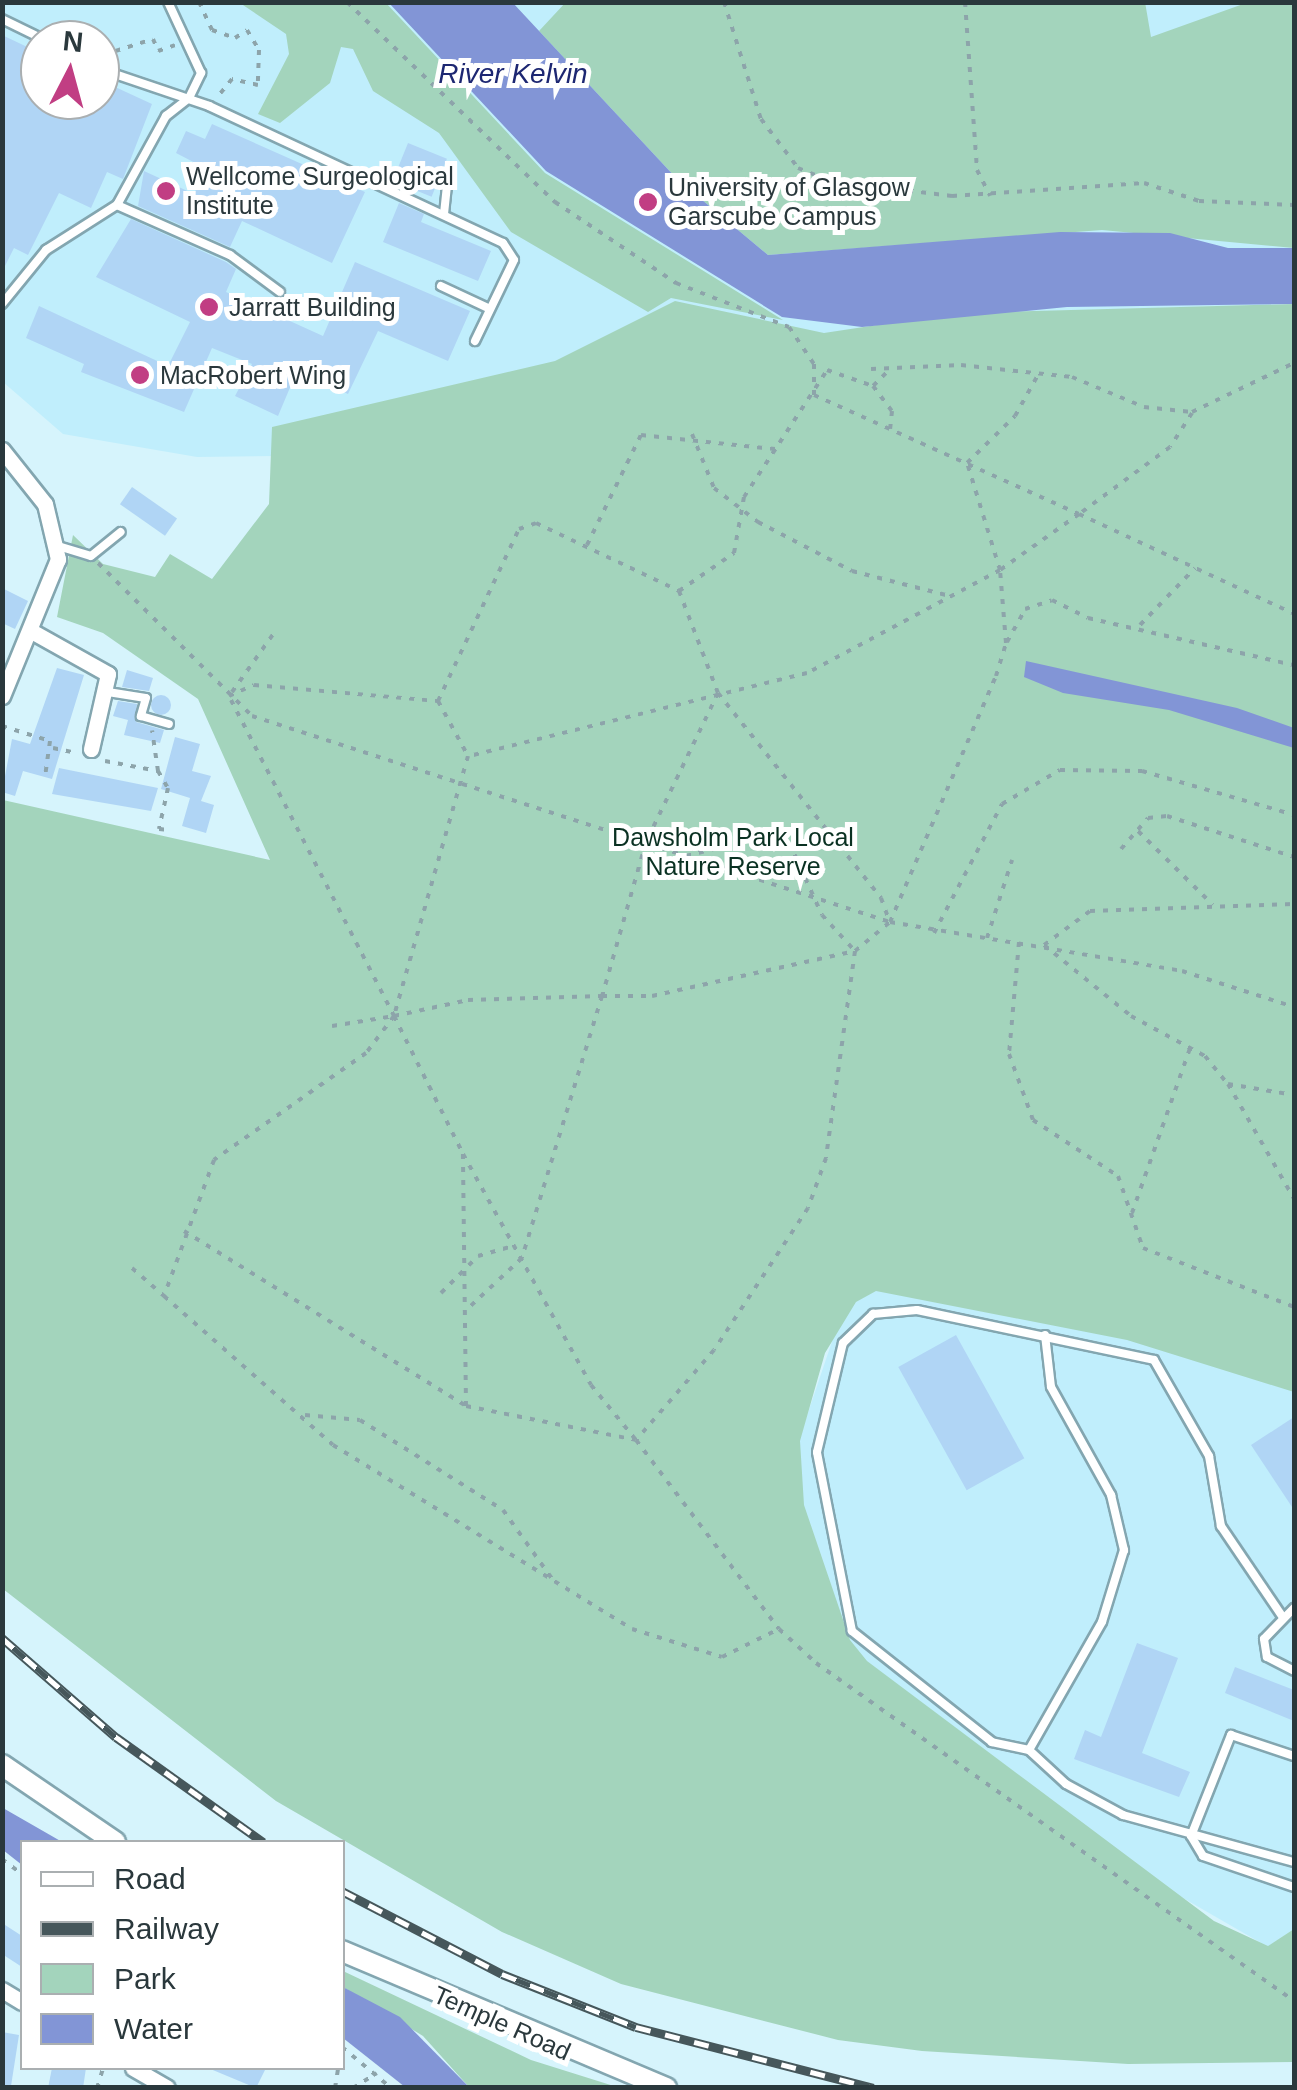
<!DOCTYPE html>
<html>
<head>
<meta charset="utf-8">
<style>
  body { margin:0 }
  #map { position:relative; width:1297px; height:2090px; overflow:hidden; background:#d6f4fc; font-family:Arial,sans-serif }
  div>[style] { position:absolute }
  .built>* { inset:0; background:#c0eefc }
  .green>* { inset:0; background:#a3d4bc }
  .water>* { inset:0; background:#8295d6 }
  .building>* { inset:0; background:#b0d5f5; transform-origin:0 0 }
  .round { border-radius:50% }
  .path>* { height:4px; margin-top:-2px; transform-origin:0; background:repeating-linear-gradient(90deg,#8da4aa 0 5px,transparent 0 13px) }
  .roads { filter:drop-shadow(2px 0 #83a6b0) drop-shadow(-2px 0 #83a6b0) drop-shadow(0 2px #83a6b0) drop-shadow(0 -2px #83a6b0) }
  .service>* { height:8px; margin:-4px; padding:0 4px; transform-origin:4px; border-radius:4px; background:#fff }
  .minor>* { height:15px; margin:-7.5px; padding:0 7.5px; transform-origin:7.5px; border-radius:7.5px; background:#fff }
  .tertiary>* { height:20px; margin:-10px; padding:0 10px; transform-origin:10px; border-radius:10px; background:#fff }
  .rail>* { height:9px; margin-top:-4.5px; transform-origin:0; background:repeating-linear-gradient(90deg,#fff 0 15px,#46575b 0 30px); box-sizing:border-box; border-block:2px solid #46575b }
  .dots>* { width:28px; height:28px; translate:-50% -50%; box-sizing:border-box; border:5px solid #fff; border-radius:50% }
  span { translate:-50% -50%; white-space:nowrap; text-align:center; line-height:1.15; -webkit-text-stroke:10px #fff; paint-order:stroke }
  .poi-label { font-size:25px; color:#2a383c }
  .left { translate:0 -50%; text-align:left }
  .park-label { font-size:25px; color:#0a3122 }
  .street-label { font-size:25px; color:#2a383c }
  .water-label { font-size:28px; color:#1d2772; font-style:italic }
  .frame { position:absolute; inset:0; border:5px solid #2a383c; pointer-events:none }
  .legend { position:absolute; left:20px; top:1840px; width:325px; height:230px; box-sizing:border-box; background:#fff; border:2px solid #aaafb1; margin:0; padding:12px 18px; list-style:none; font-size:30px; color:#2a383c }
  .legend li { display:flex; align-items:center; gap:20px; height:50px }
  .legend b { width:50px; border:2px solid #aaafb1 }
  .north { position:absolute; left:20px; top:20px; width:100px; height:100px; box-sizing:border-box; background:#fff; border:2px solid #aaafb1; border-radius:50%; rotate:6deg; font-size:28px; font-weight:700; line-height:40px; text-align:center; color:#2a383c }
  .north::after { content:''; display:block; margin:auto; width:35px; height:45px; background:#c13e83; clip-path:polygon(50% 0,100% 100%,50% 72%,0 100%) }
</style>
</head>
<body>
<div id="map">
  <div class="built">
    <i style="clip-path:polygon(evenodd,3px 3px,1294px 3px,1294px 304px,948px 314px,862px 327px,814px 364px,360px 455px,197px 457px,63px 434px,3px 382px,3px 3px,40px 40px,100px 40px,100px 100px,40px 100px,40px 40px)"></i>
    <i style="clip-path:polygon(885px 1285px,1019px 1303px,1294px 1381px,1294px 1929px,1268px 1947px,1105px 1853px,848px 1657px,824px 1612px,792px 1460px,843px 1309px)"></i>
  </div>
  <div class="green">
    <i style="clip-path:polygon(566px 2px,1145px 2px,1151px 37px,1246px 3px,1294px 3px,1294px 248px,1102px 230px,768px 255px,677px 179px,539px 31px)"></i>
    <i style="clip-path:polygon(240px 3px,386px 3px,545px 173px,783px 320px,671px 298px,648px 312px,511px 232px,439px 133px,373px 91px,353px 49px,341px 47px,330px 83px,280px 123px,258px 114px,289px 54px,286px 34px)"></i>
    <i style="clip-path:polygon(675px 301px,824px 333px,956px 313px,1294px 304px,1294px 1392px,1127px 1340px,876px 1291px,856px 1302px,825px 1353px,800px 1441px,804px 1505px,850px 1640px,867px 1661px,1214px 1921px,1268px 1946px,1294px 1929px,1294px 2062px,1128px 2064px,922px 2051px,838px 2040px,621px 1984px,502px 1932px,276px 1801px,3px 1589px,3px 800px,270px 860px,198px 699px,103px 633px,57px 617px,73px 535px,103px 564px,155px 577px,170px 554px,212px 579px,269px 504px,272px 427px,555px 361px)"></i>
    <i style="clip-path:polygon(343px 1971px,531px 2060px,617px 2087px,469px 2087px,423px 2036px,343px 1987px)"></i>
  </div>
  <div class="water">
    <i style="clip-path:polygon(389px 3px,513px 3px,677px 179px,768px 255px,1060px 232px,1170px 233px,1228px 248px,1294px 248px,1294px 304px,1067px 307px,862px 327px,782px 317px,546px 171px)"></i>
    <i style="clip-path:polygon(1026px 661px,1237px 708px,1294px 728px,1294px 748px,1169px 710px,1063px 693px,1024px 677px)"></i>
    <i style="clip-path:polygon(3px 1808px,57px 1839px,62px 1842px,22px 1842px,22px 1865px,3px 1850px)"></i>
    <i style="clip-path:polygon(343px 1987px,400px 2017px,469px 2087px,405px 2087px,343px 2038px)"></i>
  </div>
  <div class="building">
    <i style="clip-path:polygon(2px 35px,40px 53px,40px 100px,100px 100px,100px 80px,152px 104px,123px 179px,107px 172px,91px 208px,59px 193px,28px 255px,14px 248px,2px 272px)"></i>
    <i style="clip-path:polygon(212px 124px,365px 192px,332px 263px,242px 221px,230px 247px,138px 206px,144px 171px,194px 194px,205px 168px,176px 153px,186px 131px,205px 139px)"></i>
    <i style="left:408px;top:143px;width:42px;height:41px;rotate:22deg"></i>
    <i style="clip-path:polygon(399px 203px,424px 214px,421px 222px,491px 251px,478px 281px,383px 242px)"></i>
    <i style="clip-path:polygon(131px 219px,226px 262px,236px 269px,226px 292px,323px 336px,355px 262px,470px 311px,448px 361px,378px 331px,348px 394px,297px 371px,278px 416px,235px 396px,252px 364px,212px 348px,184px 412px,81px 372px,84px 364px,26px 338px,39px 306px,168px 366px,190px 322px,96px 277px)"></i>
    <i style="left:132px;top:487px;width:55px;height:21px;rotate:35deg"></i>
    <i style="clip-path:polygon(2px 588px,28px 601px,15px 629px,2px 623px)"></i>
    <i style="clip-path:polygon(57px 668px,84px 675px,52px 779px,23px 771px,15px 796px,2px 792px,12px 739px,30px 744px)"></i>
    <i style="clip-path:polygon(127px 670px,153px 678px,149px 691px,122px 687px)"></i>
    <i class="round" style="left:151px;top:695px;width:20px;height:20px"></i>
    <i style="clip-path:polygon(118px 701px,137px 704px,136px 722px,164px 730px,160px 743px,124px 735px,128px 720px,113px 716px)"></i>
    <i style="clip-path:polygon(175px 737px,200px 744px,192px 771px,211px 776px,201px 801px,214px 805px,206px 833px,182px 826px,190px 798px,161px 789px)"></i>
    <i style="clip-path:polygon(59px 768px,158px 788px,151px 811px,52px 794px)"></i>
    <i style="left:956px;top:1335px;width:141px;height:66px;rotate:61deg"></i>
    <i style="clip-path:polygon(1294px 1417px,1294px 1510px,1251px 1445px)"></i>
    <i style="clip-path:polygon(1137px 1643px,1178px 1658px,1142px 1753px,1190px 1772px,1179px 1797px,1074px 1759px,1085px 1730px,1101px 1737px)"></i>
    <i style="clip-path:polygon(1235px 1667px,1294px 1690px,1294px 1721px,1225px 1693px)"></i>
    <i style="clip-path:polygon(2px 1923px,22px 1936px,22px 1967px,2px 1954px)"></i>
    <i style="clip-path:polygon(2px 2032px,19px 2035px,11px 2086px,2px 2085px)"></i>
    <i style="clip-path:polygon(52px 2068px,86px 2068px,83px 2088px,48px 2088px)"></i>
    <i style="clip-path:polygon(208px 2068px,266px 2068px,256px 2088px)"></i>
  </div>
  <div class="path">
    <i style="left:199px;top:2px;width:31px;rotate:65deg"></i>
    <i style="left:212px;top:30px;width:24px;rotate:19deg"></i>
    <i style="left:235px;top:38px;width:14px;rotate:-34deg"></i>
    <i style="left:247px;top:30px;width:23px;rotate:59deg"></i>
    <i style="left:259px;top:50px;width:35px;rotate:92deg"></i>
    <i style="left:258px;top:85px;width:27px;rotate:-167deg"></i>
    <i style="left:232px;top:79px;width:21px;rotate:129deg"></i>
    <i style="left:347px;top:2px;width:289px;rotate:43.9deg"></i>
    <i style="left:555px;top:202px;width:146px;rotate:33.8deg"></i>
    <i style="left:676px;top:283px;width:121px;rotate:21.3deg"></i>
    <i style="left:789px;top:327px;width:45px;rotate:56deg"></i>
    <i style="left:814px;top:364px;width:31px;rotate:90deg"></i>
    <i style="left:814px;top:395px;width:290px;rotate:24.2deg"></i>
    <i style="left:1079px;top:514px;width:97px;rotate:144.7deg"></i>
    <i style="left:1000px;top:570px;width:219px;rotate:151.9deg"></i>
    <i style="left:807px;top:673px;width:349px;rotate:166.2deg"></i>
    <i style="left:724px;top:2px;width:123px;rotate:72.5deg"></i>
    <i style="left:761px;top:119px;width:61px;rotate:52.9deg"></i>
    <i style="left:798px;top:168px;width:35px;rotate:22deg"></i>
    <i style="left:831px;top:181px;width:122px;rotate:7.1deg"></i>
    <i style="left:952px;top:196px;width:192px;rotate:-3.9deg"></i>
    <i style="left:1144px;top:183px;width:58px;rotate:18.1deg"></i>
    <i style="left:1199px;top:201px;width:95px;rotate:2.4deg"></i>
    <i style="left:965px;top:2px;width:168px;rotate:85.9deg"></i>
    <i style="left:977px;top:170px;width:29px;rotate:63deg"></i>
    <i style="left:103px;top:55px;width:52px;rotate:-17.7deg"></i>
    <i style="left:153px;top:39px;width:13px;rotate:67deg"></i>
    <i style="left:158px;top:51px;width:18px;rotate:-19deg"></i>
    <i style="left:871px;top:369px;width:90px;rotate:-2.5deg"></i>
    <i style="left:961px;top:365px;width:112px;rotate:6.2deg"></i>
    <i style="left:1072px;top:377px;width:78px;rotate:22.6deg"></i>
    <i style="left:1144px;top:407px;width:48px;rotate:5.9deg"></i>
    <i style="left:1192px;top:412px;width:113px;rotate:-25.7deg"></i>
    <i style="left:873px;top:386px;width:20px;rotate:-45deg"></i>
    <i style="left:1192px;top:413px;width:40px;rotate:122.9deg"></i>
    <i style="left:1170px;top:447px;width:113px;rotate:143.6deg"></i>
    <i style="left:1079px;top:514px;width:237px;rotate:24.9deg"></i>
    <i style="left:692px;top:434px;width:58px;rotate:67.8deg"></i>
    <i style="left:714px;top:488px;width:56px;rotate:37.7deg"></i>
    <i style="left:758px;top:522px;width:106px;rotate:27.5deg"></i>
    <i style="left:852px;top:571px;width:97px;rotate:14.3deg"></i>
    <i style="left:587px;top:545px;width:123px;rotate:-63.9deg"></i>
    <i style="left:641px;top:435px;width:135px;rotate:6deg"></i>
    <i style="left:98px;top:563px;width:217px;rotate:44.8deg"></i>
    <i style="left:252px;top:716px;width:670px;rotate:17.89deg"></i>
    <i style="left:890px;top:922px;width:296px;rotate:9.5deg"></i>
    <i style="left:1182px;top:971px;width:118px;rotate:17.8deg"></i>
    <i style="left:679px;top:591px;width:67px;rotate:-34.6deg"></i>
    <i style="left:734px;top:553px;width:57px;rotate:-79.9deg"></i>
    <i style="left:744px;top:497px;width:152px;rotate:-56.8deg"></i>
    <i style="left:827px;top:370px;width:49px;rotate:19.2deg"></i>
    <i style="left:873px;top:386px;width:31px;rotate:53deg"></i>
    <i style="left:892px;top:411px;width:18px;rotate:96deg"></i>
    <i style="left:1140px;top:625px;width:79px;rotate:-46deg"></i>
    <i style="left:1007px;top:642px;width:38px;rotate:-61deg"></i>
    <i style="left:1025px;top:609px;width:28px;rotate:-18deg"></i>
    <i style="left:1052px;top:600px;width:40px;rotate:26.6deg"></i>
    <i style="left:1088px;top:618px;width:211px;rotate:12.9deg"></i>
    <i style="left:232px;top:692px;width:72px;rotate:-54.6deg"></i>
    <i style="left:718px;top:693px;width:262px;rotate:51.5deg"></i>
    <i style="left:881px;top:898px;width:23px;rotate:70deg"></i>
    <i style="left:229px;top:696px;width:27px;rotate:-24deg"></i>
    <i style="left:254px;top:685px;width:185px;rotate:5deg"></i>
    <i style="left:438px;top:701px;width:190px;rotate:-64.8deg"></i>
    <i style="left:519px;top:529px;width:18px;rotate:-19deg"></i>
    <i style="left:536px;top:523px;width:158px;rotate:25.4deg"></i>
    <i style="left:679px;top:591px;width:109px;rotate:69.1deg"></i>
    <i style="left:718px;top:693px;width:165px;rotate:115.8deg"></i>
    <i style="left:646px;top:842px;width:160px;rotate:105.9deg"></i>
    <i style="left:602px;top:996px;width:50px"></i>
    <i style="left:652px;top:996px;width:208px;rotate:-12.5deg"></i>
    <i style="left:855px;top:951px;width:45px;rotate:-39.6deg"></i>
    <i style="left:890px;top:922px;width:268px;rotate:-66.7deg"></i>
    <i style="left:996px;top:676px;width:34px;rotate:-73deg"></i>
    <i style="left:1006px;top:643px;width:73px;rotate:-94.7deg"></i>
    <i style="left:1000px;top:570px;width:112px;rotate:-107.1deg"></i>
    <i style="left:967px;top:463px;width:67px;rotate:-44.4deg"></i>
    <i style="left:1015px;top:416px;width:49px;rotate:-60.8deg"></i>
    <i style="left:231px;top:700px;width:356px;rotate:62.7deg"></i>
    <i style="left:394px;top:1016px;width:76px;rotate:-12.2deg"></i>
    <i style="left:468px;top:1000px;width:134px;rotate:-1.7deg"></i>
    <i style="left:602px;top:996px;width:274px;rotate:107deg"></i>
    <i style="left:522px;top:1258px;width:79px;rotate:137deg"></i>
    <i style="left:438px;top:701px;width:63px;rotate:61.4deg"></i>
    <i style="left:468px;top:756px;width:270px;rotate:105.9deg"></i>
    <i style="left:394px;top:1016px;width:154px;rotate:63.4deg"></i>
    <i style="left:2px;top:726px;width:50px;rotate:17.4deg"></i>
    <i style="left:50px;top:741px;width:35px;rotate:98deg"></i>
    <i style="left:53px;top:748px;width:24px;rotate:12deg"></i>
    <i style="left:105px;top:761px;width:54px;rotate:10.7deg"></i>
    <i style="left:158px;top:771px;width:41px;rotate:-98.3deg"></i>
    <i style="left:158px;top:771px;width:20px;rotate:60deg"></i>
    <i style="left:168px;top:788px;width:42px;rotate:102.4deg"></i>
    <i style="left:159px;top:829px;width:10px;rotate:6deg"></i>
    <i style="left:1138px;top:831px;width:105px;rotate:44.6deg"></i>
    <i style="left:1121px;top:849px;width:41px;rotate:-48.9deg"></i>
    <i style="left:1148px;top:818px;width:19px;rotate:-6deg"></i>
    <i style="left:1167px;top:816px;width:133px;rotate:17.9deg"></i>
    <i style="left:686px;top:856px;width:101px;rotate:-14.3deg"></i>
    <i style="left:784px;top:831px;width:92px;rotate:65.7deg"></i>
    <i style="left:822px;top:915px;width:49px;rotate:47.5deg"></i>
    <i style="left:855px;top:951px;width:209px;rotate:98deg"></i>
    <i style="left:826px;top:1158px;width:53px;rotate:109.8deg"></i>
    <i style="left:808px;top:1208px;width:170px;rotate:123.5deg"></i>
    <i style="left:714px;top:1350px;width:119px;rotate:130.9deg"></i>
    <i style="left:636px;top:1440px;width:237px;rotate:52.9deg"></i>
    <i style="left:779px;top:1629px;width:50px;rotate:42.6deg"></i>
    <i style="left:816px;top:1663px;width:585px;rotate:35.26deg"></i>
    <i style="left:934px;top:933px;width:146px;rotate:-62.2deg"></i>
    <i style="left:1002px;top:804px;width:67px;rotate:-30.4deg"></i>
    <i style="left:1060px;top:770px;width:82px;rotate:0.7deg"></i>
    <i style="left:1142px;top:771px;width:158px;rotate:16.1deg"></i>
    <i style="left:987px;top:938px;width:82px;rotate:-72.2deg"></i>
    <i style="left:1019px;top:942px;width:112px;rotate:95.1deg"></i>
    <i style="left:1009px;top:1054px;width:70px;rotate:70deg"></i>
    <i style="left:1033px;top:1120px;width:102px;rotate:33.4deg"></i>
    <i style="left:1118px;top:1176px;width:76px;rotate:70.9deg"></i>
    <i style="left:1143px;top:1248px;width:162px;rotate:21.3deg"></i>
    <i style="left:1044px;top:945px;width:112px;rotate:39.2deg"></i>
    <i style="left:1131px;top:1016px;width:84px;rotate:28.4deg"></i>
    <i style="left:1205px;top:1056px;width:36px;rotate:51deg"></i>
    <i style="left:1228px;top:1084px;width:67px;rotate:9.5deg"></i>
    <i style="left:1044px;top:945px;width:57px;rotate:-36.5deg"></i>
    <i style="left:1090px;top:911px;width:204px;rotate:-2deg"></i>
    <i style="left:332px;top:1026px;width:63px;rotate:-9.2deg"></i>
    <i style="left:394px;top:1016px;width:46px;rotate:127.1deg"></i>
    <i style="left:366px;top:1053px;width:186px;rotate:144.9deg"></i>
    <i style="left:214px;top:1160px;width:145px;rotate:110.2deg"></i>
    <i style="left:164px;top:1296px;width:225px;rotate:41.4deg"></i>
    <i style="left:333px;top:1445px;width:351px;rotate:31.6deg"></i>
    <i style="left:632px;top:1629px;width:94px;rotate:17.3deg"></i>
    <i style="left:722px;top:1657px;width:64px;rotate:-26.2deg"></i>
    <i style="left:1228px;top:1084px;width:133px;rotate:60.1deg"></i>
    <i style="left:1132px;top:1213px;width:175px;rotate:-70.6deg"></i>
    <i style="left:184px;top:1231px;width:332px;rotate:31.8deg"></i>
    <i style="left:466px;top:1406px;width:173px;rotate:11.3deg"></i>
    <i style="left:132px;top:1268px;width:43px;rotate:41.2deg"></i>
    <i style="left:441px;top:1293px;width:52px;rotate:-45deg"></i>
    <i style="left:478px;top:1256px;width:37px;rotate:-16deg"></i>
    <i style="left:466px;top:1406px;width:252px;rotate:-90.7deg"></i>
    <i style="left:463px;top:1154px;width:264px;rotate:61deg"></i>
    <i style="left:591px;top:1385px;width:71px;rotate:50.7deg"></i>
    <i style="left:305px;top:1415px;width:55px;rotate:5.2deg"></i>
    <i style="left:360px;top:1420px;width:169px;rotate:32.2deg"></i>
    <i style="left:503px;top:1510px;width:90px;rotate:54.5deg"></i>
    <i style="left:2px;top:1859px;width:25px;rotate:37deg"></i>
    <i style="left:342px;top:2047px;width:64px;rotate:39.9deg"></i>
    <i style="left:97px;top:2088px;width:21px;rotate:-73deg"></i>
    <i style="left:335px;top:2088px;width:20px;rotate:-81deg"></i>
    <i style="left:353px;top:2088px;width:28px;rotate:-32deg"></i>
  </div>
  <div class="roads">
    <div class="service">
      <i style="left:2px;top:19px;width:48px;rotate:26deg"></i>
      <i style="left:100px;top:69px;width:115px;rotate:18.7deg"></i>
      <i style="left:209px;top:106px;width:324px;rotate:25deg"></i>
      <i style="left:503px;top:243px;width:20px;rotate:57deg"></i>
      <i style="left:514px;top:260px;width:90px;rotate:115.7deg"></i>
      <i style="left:117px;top:205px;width:124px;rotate:23.9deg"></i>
      <i style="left:230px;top:255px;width:62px;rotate:36.5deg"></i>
      <i style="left:444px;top:214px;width:38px;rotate:-84deg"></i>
      <i style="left:441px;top:286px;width:54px;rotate:25.1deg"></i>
      <i style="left:2px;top:304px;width:70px;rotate:-50.8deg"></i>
      <i style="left:46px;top:250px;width:84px;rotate:-32.4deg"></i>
      <i style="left:117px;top:205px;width:102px;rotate:-61.2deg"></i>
      <i style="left:166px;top:116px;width:29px;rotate:-38deg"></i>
      <i style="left:189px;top:98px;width:28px;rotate:-64deg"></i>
      <i style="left:201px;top:73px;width:78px;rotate:-114.9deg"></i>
      <i style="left:58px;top:546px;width:34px;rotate:17deg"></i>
      <i style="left:91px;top:556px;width:38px;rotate:-39deg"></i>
      <i style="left:108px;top:692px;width:38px;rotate:9deg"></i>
      <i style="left:146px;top:698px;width:19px;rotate:106deg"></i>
      <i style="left:141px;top:716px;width:29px;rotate:16deg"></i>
      <i style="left:1045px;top:1335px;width:52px;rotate:83.4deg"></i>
      <i style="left:1051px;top:1387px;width:124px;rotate:60.9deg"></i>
      <i style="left:1111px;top:1495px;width:57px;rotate:76.7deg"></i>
      <i style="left:1124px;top:1550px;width:75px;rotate:107deg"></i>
      <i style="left:1102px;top:1622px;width:147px;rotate:119.7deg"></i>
      <i style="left:1029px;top:1750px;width:50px;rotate:42.6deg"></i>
      <i style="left:1066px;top:1784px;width:65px;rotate:28.5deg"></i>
      <i style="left:1123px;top:1815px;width:177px;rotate:15.4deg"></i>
      <i style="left:1294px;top:1608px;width:43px;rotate:134.1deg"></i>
      <i style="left:1264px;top:1639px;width:18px;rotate:81deg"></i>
      <i style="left:1267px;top:1657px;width:30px;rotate:27deg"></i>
      <i style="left:1029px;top:1750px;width:38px;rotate:-168deg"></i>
      <i style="left:992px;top:1742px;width:179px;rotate:-141.6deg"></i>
      <i style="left:852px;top:1631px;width:182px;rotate:-101.1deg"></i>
      <i style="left:817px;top:1452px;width:112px;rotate:-76.6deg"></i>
      <i style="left:843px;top:1343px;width:42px;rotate:-44deg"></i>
      <i style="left:873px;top:1314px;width:44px;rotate:-5.2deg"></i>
      <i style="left:917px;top:1310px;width:242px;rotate:11.9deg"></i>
      <i style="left:1154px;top:1360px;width:111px;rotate:60.2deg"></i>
      <i style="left:1209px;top:1456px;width:71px;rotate:80.3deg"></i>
      <i style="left:1221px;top:1526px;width:109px;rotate:55.9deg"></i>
      <i style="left:1191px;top:1836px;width:109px;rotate:-68.4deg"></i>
      <i style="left:1231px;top:1735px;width:66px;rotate:18.4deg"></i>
      <i style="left:1191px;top:1836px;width:23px;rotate:59deg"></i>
      <i style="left:1203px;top:1856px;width:96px;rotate:18.8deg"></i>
    </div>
    <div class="minor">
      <i style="left:2px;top:450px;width:69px;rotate:51.5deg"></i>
      <i style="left:45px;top:504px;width:57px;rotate:76.7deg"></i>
      <i style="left:58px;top:559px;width:148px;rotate:112.2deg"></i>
      <i style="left:33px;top:632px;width:86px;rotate:29.2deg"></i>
      <i style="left:108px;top:674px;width:77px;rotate:102.8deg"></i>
      <i style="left:2px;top:1990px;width:23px;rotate:31deg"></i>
      <i style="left:133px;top:2068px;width:39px;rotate:30deg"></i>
    </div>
    <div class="tertiary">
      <i style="left:2px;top:1765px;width:137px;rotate:34.3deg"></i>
      <i style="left:342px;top:1951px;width:352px;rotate:22.9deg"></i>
    </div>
  </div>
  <div class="rail">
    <i style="left:2px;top:1638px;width:151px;rotate:41deg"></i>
    <i style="left:116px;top:1737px;width:181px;rotate:35.5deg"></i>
    <i style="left:342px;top:1891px;width:180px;rotate:27.4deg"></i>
    <i style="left:502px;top:1974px;width:144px;rotate:21.6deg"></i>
    <i style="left:636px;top:2027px;width:245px;rotate:14.4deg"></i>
  </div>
  <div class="dots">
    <i style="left:166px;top:191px;background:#c13e83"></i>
    <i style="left:648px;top:202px;background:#c13e83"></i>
    <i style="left:209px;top:307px;background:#c13e83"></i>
    <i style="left:140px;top:375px;background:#c13e83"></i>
  </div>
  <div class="poi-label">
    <span class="left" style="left:186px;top:191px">Wellcome Surgeological<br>Institute</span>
    <span class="left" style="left:668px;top:202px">University of Glasgow<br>Garscube Campus</span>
    <span class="left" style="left:229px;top:307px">Jarratt Building</span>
    <span class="left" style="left:160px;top:375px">MacRobert Wing</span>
  </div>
  <div class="park-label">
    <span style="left:733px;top:852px">Dawsholm Park Local<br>Nature Reserve</span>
  </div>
  <div class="street-label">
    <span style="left:502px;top:2023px;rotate:24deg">Temple Road</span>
  </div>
  <div class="water-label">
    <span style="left:513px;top:74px">River Kelvin</span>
  </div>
  <div class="frame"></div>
  <ul class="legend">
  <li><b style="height:12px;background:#fff"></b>Road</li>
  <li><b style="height:12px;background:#46575b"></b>Railway</li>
  <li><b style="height:28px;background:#a3d4bc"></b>Park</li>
  <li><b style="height:28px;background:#8295d6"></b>Water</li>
  </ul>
  <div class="north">N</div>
</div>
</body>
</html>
